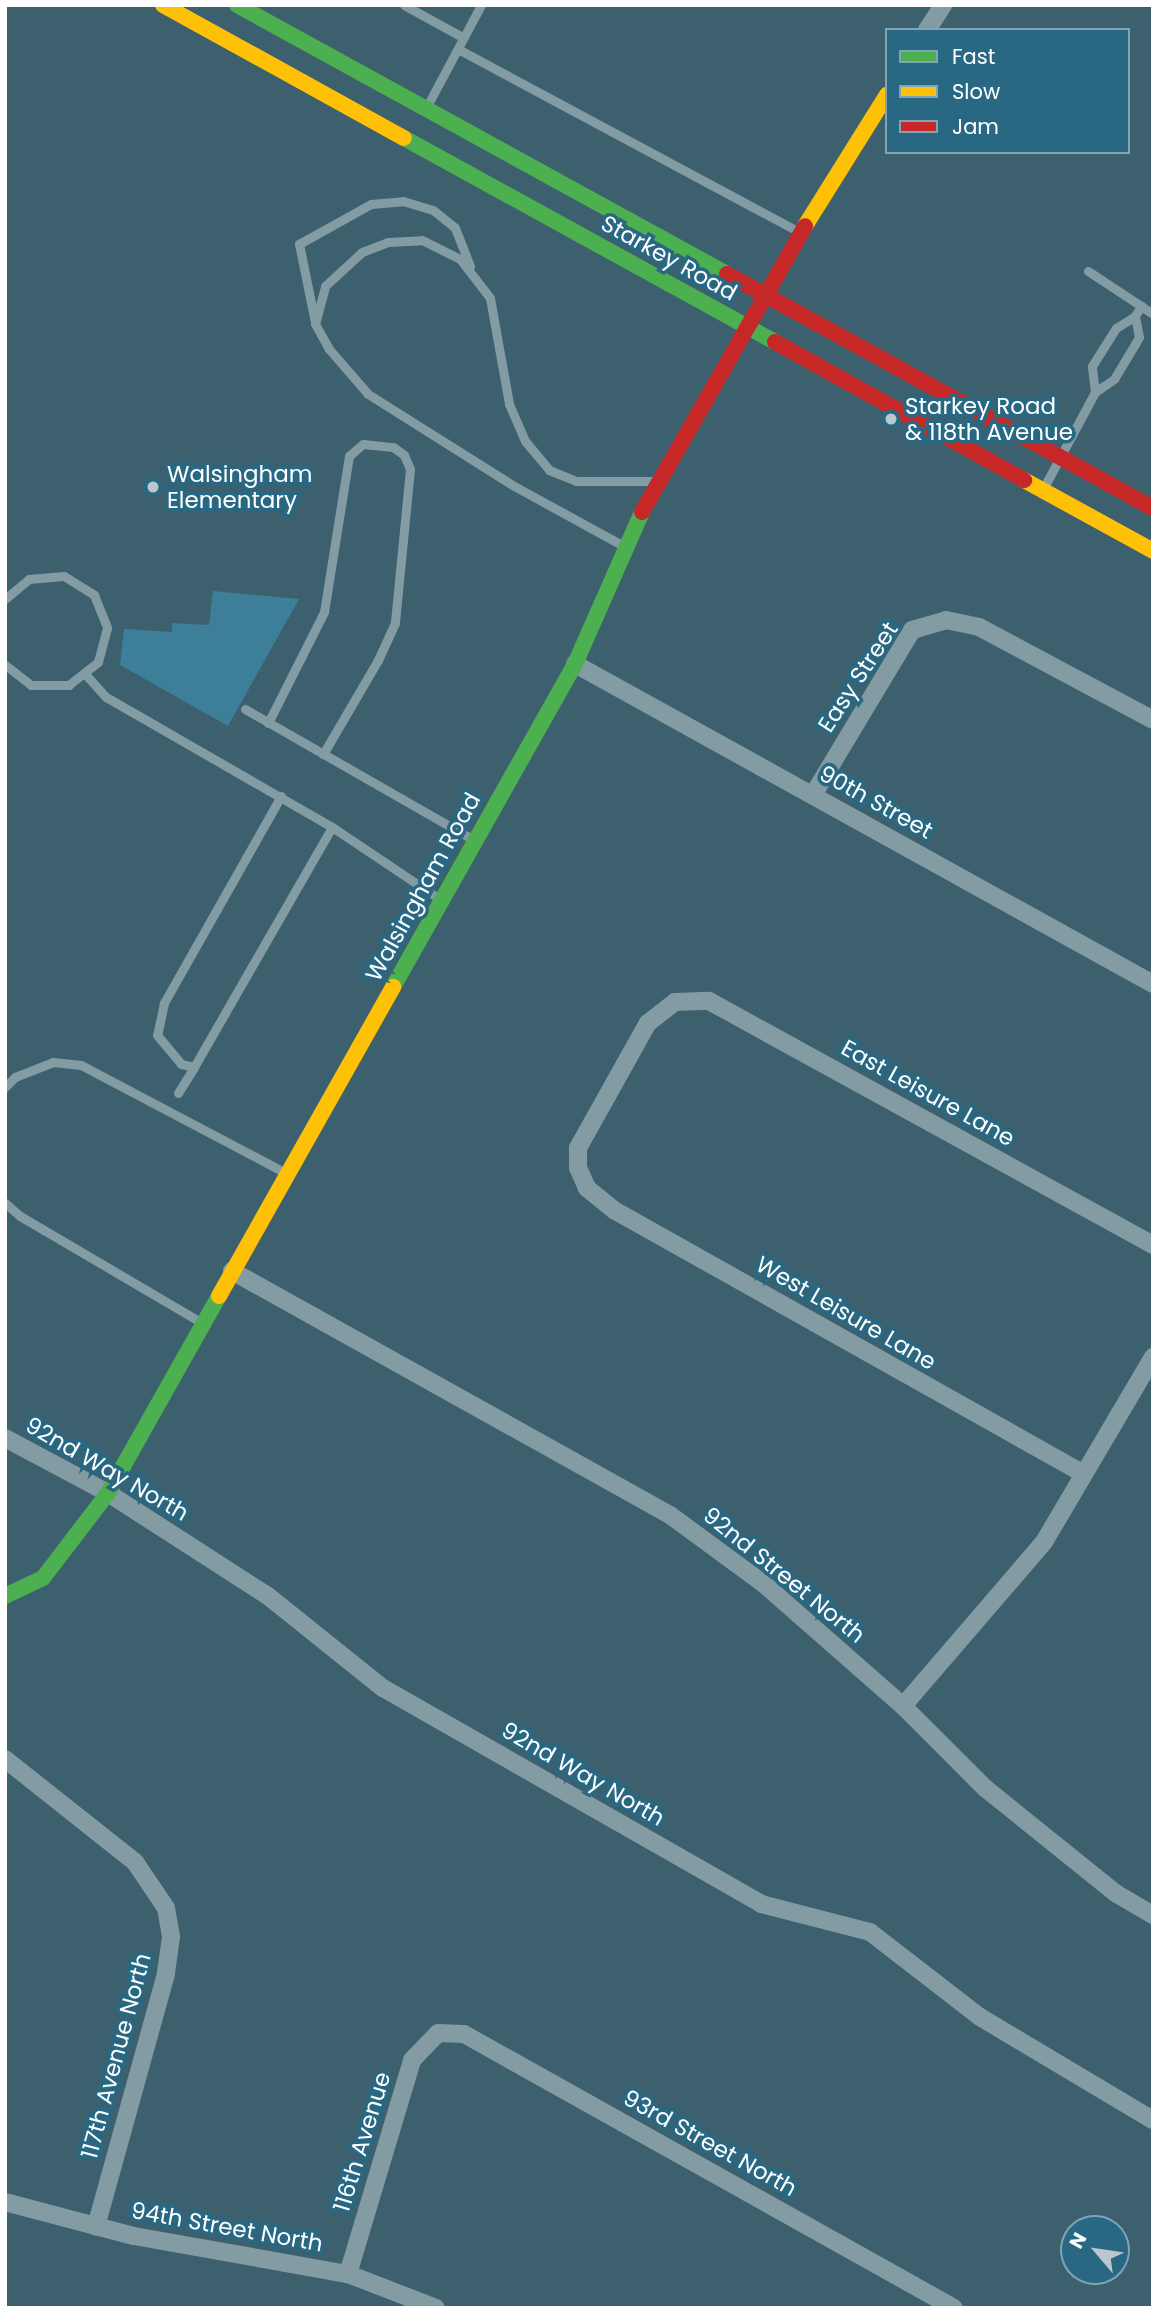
<!DOCTYPE html>
<html>
<head>
<meta charset="utf-8">
<style>
  body { margin:0 }
  #map { position:relative; width:1158px; height:2313px; overflow:hidden; background:#3d606e; font-family:Poppins,sans-serif }
  div>[style] { position:absolute }
  .green>* { inset:0; background:#3d7f98 }
  .lane>* { height:9px; margin:-4.5px; padding:0 4.5px; transform-origin:4.5px; border-radius:4.5px; background:#839ca4 }
  .street>* { height:18px; margin:-9px; padding:0 9px; transform-origin:9px; border-radius:9px; background:#839ca4 }
  .fast>* { height:16px; margin:-8px; padding:0 8px; transform-origin:8px; border-radius:8px; background:#4caf50 }
  .slow>* { height:16px; margin:-8px; padding:0 8px; transform-origin:8px; border-radius:8px; background:#ffc107 }
  .jam>* { height:16px; margin:-8px; padding:0 8px; transform-origin:8px; border-radius:8px; background:#c62828 }
  .dots>* { width:19px; height:19px; translate:-50% -50%; box-sizing:border-box; border:4px solid #286883; border-radius:50% }
  span { translate:-50% -50%; white-space:nowrap; text-align:center; line-height:1.15; -webkit-text-stroke:7px #286883; paint-order:stroke }
  .street-label { font-size:23px; color:#fff }
  .poi-label { font-size:23px; color:#fff }
  .left { translate:0 -50%; text-align:left }
  .frame { position:absolute; inset:0; border:7px solid #fff; pointer-events:none }
  .legend { position:absolute; left:885px; top:28px; width:245px; height:126px; box-sizing:border-box; background:#286883; border:2px solid #7ea4b5; margin:0; padding:9px 12px; list-style:none; font-size:21px; color:#fff }
  .legend li { display:flex; align-items:center; gap:14px; height:35px }
  .legend b { width:35px; border:2px solid #7ea4b5 }
  .north { position:absolute; left:1060px; top:2215px; width:70px; height:70px; box-sizing:border-box; background:#286883; border:2px solid #7ea4b5; border-radius:50%; rotate:299deg; font-size:19px; font-weight:700; line-height:28px; text-align:center; color:#fff }
  .north::after { content:''; display:block; margin:auto; width:24px; height:32px; background:#bbc7cc; clip-path:polygon(50% 0,100% 100%,50% 72%,0 100%) }
</style>
</head>
<body>
<div id="map">
  <div class="green">
    <i style="clip-path:polygon(213px 591px,299px 599px,228px 726px,120px 665px,124px 629px,172px 632px,172px 623px,209px 625px)"></i>
  </div>
  <div class="lane">
    <i style="left:404px;top:5px;width:68px;rotate:28.8deg"></i>
    <i style="left:458px;top:49px;width:387px;rotate:28.2deg"></i>
    <i style="left:426px;top:108px;width:117px;rotate:-61.9deg"></i>
    <i style="left:1088px;top:271px;width:64px;rotate:33.4deg"></i>
    <i style="left:315px;top:322px;width:80px;rotate:-101.6deg"></i>
    <i style="left:299px;top:244px;width:82px;rotate:-29.1deg"></i>
    <i style="left:371px;top:204px;width:32px;rotate:-5deg"></i>
    <i style="left:403px;top:201px;width:31px;rotate:17deg"></i>
    <i style="left:433px;top:210px;width:28px;rotate:39deg"></i>
    <i style="left:455px;top:228px;width:41px;rotate:68.5deg"></i>
    <i style="left:1095px;top:392px;width:26px;rotate:-97deg"></i>
    <i style="left:1092px;top:366px;width:45px;rotate:-57.7deg"></i>
    <i style="left:1116px;top:328px;width:22px;rotate:-32deg"></i>
    <i style="left:1135px;top:316px;width:12px;rotate:-59deg"></i>
    <i style="left:1141px;top:306px;width:14px;rotate:34deg"></i>
    <i style="left:1043px;top:489px;width:110px;rotate:-61.8deg"></i>
    <i style="left:1095px;top:392px;width:23px;rotate:-34deg"></i>
    <i style="left:1114px;top:379px;width:41px;rotate:-59deg"></i>
    <i style="left:1135px;top:344px;width:8px;rotate:-60deg"></i>
    <i style="left:1139px;top:337px;width:21px;rotate:-101deg"></i>
    <i style="left:620px;top:544px;width:121px;rotate:-151.3deg"></i>
    <i style="left:514px;top:486px;width:173px;rotate:-147.8deg"></i>
    <i style="left:368px;top:394px;width:60px;rotate:-130.9deg"></i>
    <i style="left:329px;top:349px;width:29px;rotate:-119deg"></i>
    <i style="left:315px;top:324px;width:39px;rotate:-75deg"></i>
    <i style="left:325px;top:286px;width:50px;rotate:-42.6deg"></i>
    <i style="left:362px;top:252px;width:28px;rotate:-21deg"></i>
    <i style="left:388px;top:242px;width:34px;rotate:-3deg"></i>
    <i style="left:422px;top:240px;width:42px;rotate:26.6deg"></i>
    <i style="left:460px;top:259px;width:49px;rotate:52.4deg"></i>
    <i style="left:490px;top:298px;width:108px;rotate:79.8deg"></i>
    <i style="left:509px;top:404px;width:40px;rotate:66.6deg"></i>
    <i style="left:525px;top:441px;width:38px;rotate:50deg"></i>
    <i style="left:549px;top:470px;width:29px;rotate:22deg"></i>
    <i style="left:576px;top:481px;width:80px"></i>
    <i style="left:5px;top:599px;width:31px;rotate:-40deg"></i>
    <i style="left:29px;top:579px;width:35px;rotate:-5deg"></i>
    <i style="left:64px;top:576px;width:36px;rotate:32deg"></i>
    <i style="left:94px;top:595px;width:35px;rotate:68deg"></i>
    <i style="left:107px;top:628px;width:35px;rotate:105deg"></i>
    <i style="left:98px;top:662px;width:37px;rotate:142deg"></i>
    <i style="left:69px;top:685px;width:38px;rotate:180deg"></i>
    <i style="left:31px;top:685px;width:33px;rotate:-142deg"></i>
    <i style="left:86px;top:675px;width:30px;rotate:48deg"></i>
    <i style="left:106px;top:697px;width:261px;rotate:29.9deg"></i>
    <i style="left:332px;top:827px;width:131px;rotate:33.8deg"></i>
    <i style="left:245px;top:709px;width:264px;rotate:29.8deg"></i>
    <i style="left:268px;top:723px;width:124px;rotate:-63.2deg"></i>
    <i style="left:324px;top:612px;width:158px;rotate:-80.9deg"></i>
    <i style="left:349px;top:456px;width:18px;rotate:-41deg"></i>
    <i style="left:363px;top:444px;width:30px;rotate:6deg"></i>
    <i style="left:393px;top:447px;width:14px;rotate:36deg"></i>
    <i style="left:404px;top:455px;width:15px;rotate:67deg"></i>
    <i style="left:410px;top:469px;width:155px;rotate:95.6deg"></i>
    <i style="left:395px;top:623px;width:41px;rotate:114.7deg"></i>
    <i style="left:378px;top:660px;width:109px;rotate:120.3deg"></i>
    <i style="left:281px;top:796px;width:238px;rotate:119.5deg"></i>
    <i style="left:164px;top:1003px;width:33px;rotate:102deg"></i>
    <i style="left:157px;top:1035px;width:38px;rotate:50deg"></i>
    <i style="left:181px;top:1064px;width:13px;rotate:13deg"></i>
    <i style="left:194px;top:1067px;width:277px;rotate:-60.1deg"></i>
    <i style="left:5px;top:1087px;width:14px;rotate:-45deg"></i>
    <i style="left:15px;top:1077px;width:41px;rotate:-21.5deg"></i>
    <i style="left:53px;top:1062px;width:28px;rotate:6deg"></i>
    <i style="left:81px;top:1065px;width:232px;rotate:27.8deg"></i>
    <i style="left:178px;top:1093px;width:31px;rotate:-58deg"></i>
    <i style="left:5px;top:1203px;width:20px;rotate:41deg"></i>
    <i style="left:20px;top:1216px;width:210px;rotate:30.4deg"></i>
  </div>
  <div class="street">
    <i style="left:927px;top:30px;width:30px;rotate:-57deg"></i>
    <i style="left:575px;top:664px;width:661px;rotate:28.97deg"></i>
    <i style="left:813px;top:795px;width:192px;rotate:-59deg"></i>
    <i style="left:912px;top:630px;width:35px;rotate:-16deg"></i>
    <i style="left:946px;top:620px;width:34px;rotate:12deg"></i>
    <i style="left:979px;top:627px;width:197px;rotate:28.1deg"></i>
    <i style="left:232px;top:1271px;width:501px;rotate:29.12deg"></i>
    <i style="left:670px;top:1515px;width:117px;rotate:36.3deg"></i>
    <i style="left:764px;top:1584px;width:185px;rotate:41.3deg"></i>
    <i style="left:903px;top:1706px;width:116px;rotate:45deg"></i>
    <i style="left:985px;top:1788px;width:169px;rotate:38.8deg"></i>
    <i style="left:1117px;top:1894px;width:42px;rotate:30.3deg"></i>
    <i style="left:5px;top:1438px;width:117px;rotate:28.1deg"></i>
    <i style="left:108px;top:1493px;width:190px;rotate:32.8deg"></i>
    <i style="left:268px;top:1596px;width:147px;rotate:38.7deg"></i>
    <i style="left:383px;top:1688px;width:435px;rotate:29.7deg"></i>
    <i style="left:761px;top:1904px;width:113px;rotate:14.4deg"></i>
    <i style="left:870px;top:1932px;width:139px;rotate:37.7deg"></i>
    <i style="left:980px;top:2017px;width:201px;rotate:30.8deg"></i>
    <i style="left:1084px;top:1474px;width:539px;rotate:-150.68deg"></i>
    <i style="left:614px;top:1210px;width:35px;rotate:-141deg"></i>
    <i style="left:587px;top:1188px;width:22px;rotate:-114deg"></i>
    <i style="left:578px;top:1168px;width:20px;rotate:-90deg"></i>
    <i style="left:578px;top:1148px;width:143px;rotate:-60.8deg"></i>
    <i style="left:648px;top:1023px;width:34px;rotate:-38deg"></i>
    <i style="left:675px;top:1002px;width:34px;rotate:-2deg"></i>
    <i style="left:709px;top:1001px;width:507px;rotate:28.79deg"></i>
    <i style="left:903px;top:1706px;width:216px;rotate:-49.3deg"></i>
    <i style="left:1044px;top:1542px;width:215px;rotate:-59.5deg"></i>
    <i style="left:5px;top:1759px;width:166px;rotate:38.4deg"></i>
    <i style="left:135px;top:1862px;width:55px;rotate:56deg"></i>
    <i style="left:166px;top:1908px;width:29px;rotate:80deg"></i>
    <i style="left:171px;top:1937px;width:37px;rotate:98deg"></i>
    <i style="left:166px;top:1974px;width:262px;rotate:105.5deg"></i>
    <i style="left:5px;top:2202px;width:133px;rotate:14.8deg"></i>
    <i style="left:134px;top:2236px;width:217px;rotate:10.1deg"></i>
    <i style="left:348px;top:2274px;width:94px;rotate:21.1deg"></i>
    <i style="left:348px;top:2274px;width:223px;rotate:-73.3deg"></i>
    <i style="left:412px;top:2060px;width:37px;rotate:-46deg"></i>
    <i style="left:438px;top:2033px;width:26px;rotate:2deg"></i>
    <i style="left:464px;top:2034px;width:561px;rotate:29.21deg"></i>
  </div>
  <div class="fast">
    <i style="left:237px;top:5px;width:559px;rotate:28.77deg"></i>
    <i style="left:404px;top:138px;width:423px;rotate:28.8deg"></i>
    <i style="left:393px;top:987px;width:371px;rotate:-60.6deg"></i>
    <i style="left:575px;top:664px;width:166px;rotate:-66.2deg"></i>
    <i style="left:5px;top:1596px;width:42px;rotate:-25.3deg"></i>
    <i style="left:43px;top:1578px;width:107px;rotate:-52.6deg"></i>
    <i style="left:108px;top:1493px;width:226px;rotate:-60.6deg"></i>
  </div>
  <div class="slow">
    <i style="left:163px;top:5px;width:275px;rotate:28.9deg"></i>
    <i style="left:805px;top:226px;width:155px;rotate:-58deg"></i>
    <i style="left:1024px;top:480px;width:147px;rotate:28.8deg"></i>
    <i style="left:219px;top:1296px;width:355px;rotate:-60.6deg"></i>
  </div>
  <div class="jam">
    <i style="left:727px;top:274px;width:486px;rotate:28.8deg"></i>
    <i style="left:775px;top:342px;width:285px;rotate:29deg"></i>
    <i style="left:642px;top:512px;width:329px;rotate:-60.3deg"></i>
  </div>
  <div class="dots">
    <i style="left:891px;top:419px;background:#bbc7cc"></i>
    <i style="left:153px;top:487px;background:#bbc7cc"></i>
  </div>
  <div class="street-label">
    <span style="left:669px;top:258px;rotate:29deg">Starkey Road</span>
    <span style="left:858px;top:677px;rotate:-57deg">Easy Street</span>
    <span style="left:876px;top:802px;rotate:29deg">90th Street</span>
    <span style="left:423px;top:887px;rotate:-61deg">Walsingham Road</span>
    <span style="left:928px;top:1093px;rotate:29deg">East Leisure Lane</span>
    <span style="left:846px;top:1313px;rotate:30deg">West Leisure Lane</span>
    <span style="left:107px;top:1469px;rotate:30deg">92nd Way North</span>
    <span style="left:784px;top:1575px;rotate:39deg">92nd Street North</span>
    <span style="left:583px;top:1774px;rotate:30deg">92nd Way North</span>
    <span style="left:116px;top:2056px;rotate:-75deg">117th Avenue North</span>
    <span style="left:362px;top:2142px;rotate:-73deg">116th Avenue</span>
    <span style="left:710px;top:2143px;rotate:29deg">93rd Street North</span>
    <span style="left:227px;top:2227px;rotate:10deg">94th Street North</span>
  </div>
  <div class="poi-label">
    <span class="left" style="left:905px;top:419px">Starkey Road<br>&amp; 118th Avenue</span>
    <span class="left" style="left:167px;top:487px">Walsingham<br>Elementary</span>
  </div>
  <div class="frame"></div>
  <ul class="legend">
  <li><b style="height:9px;background:#4caf50"></b>Fast</li>
  <li><b style="height:9px;background:#ffc107"></b>Slow</li>
  <li><b style="height:9px;background:#c62828"></b>Jam</li>
  </ul>
  <div class="north">N</div>
</div>
</body>
</html>
